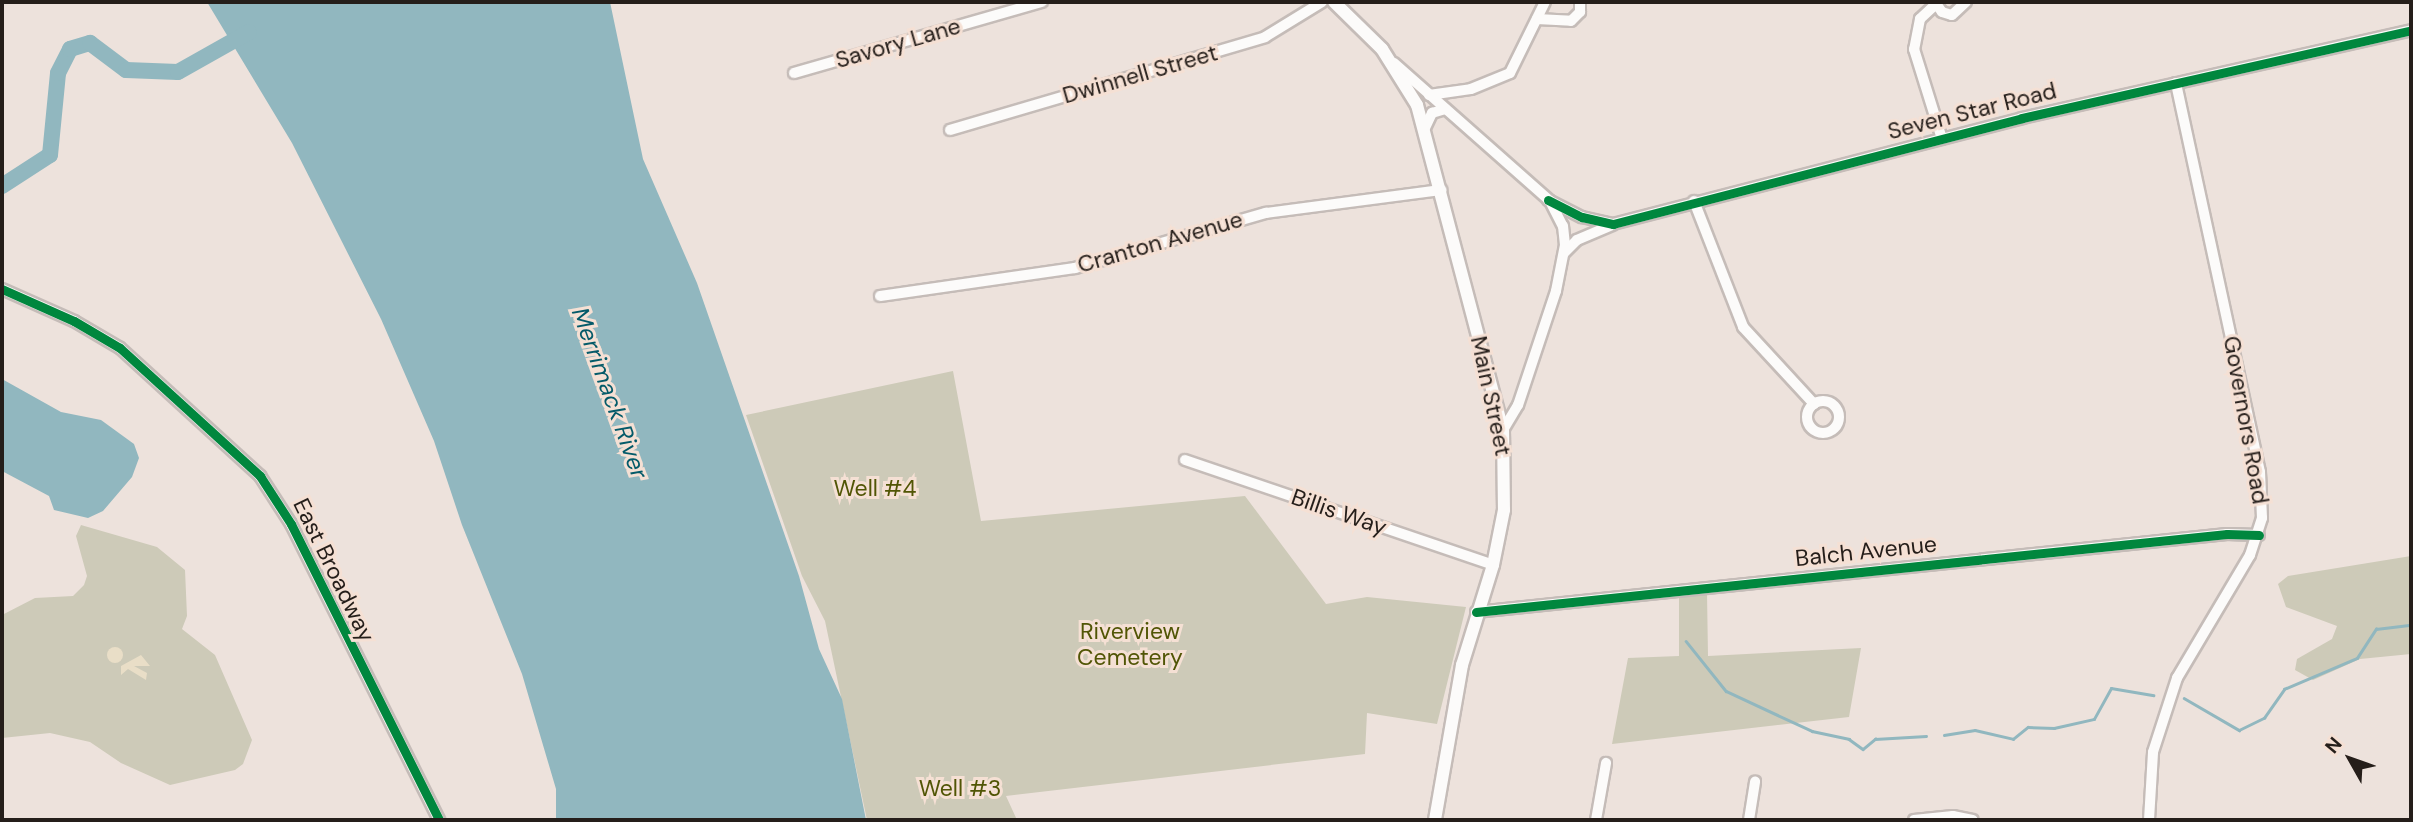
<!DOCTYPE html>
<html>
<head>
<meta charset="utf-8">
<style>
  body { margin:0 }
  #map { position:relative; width:2413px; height:822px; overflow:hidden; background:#ede2dc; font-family:"DM Sans",sans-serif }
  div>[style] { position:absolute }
  .green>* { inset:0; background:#cdcab8 }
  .sand>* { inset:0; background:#e9dec7 }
  .round { border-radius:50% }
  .water>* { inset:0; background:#91b7bf }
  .stream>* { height:2.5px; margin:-1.25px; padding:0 1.25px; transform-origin:1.25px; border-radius:1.25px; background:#91b7bf }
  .river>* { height:16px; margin:-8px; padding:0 8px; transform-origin:8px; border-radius:8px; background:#91b7bf }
  .roads { filter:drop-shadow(2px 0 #c5bcb8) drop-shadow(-2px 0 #c5bcb8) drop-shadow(0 2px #c5bcb8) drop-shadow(0 -2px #c5bcb8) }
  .minor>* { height:10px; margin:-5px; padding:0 5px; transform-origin:5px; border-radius:5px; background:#fcfbfa }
  .minor>.ring { margin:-5px; padding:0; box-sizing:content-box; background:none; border:10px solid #fcfbfa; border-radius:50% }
  .major>* { height:12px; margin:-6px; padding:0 6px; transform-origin:6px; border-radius:6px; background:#fcfbfa }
  .cycleway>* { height:9px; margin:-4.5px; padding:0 4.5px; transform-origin:4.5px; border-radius:4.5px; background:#00873e }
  span { translate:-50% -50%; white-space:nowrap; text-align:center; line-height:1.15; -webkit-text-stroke:6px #f5e0d4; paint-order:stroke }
  .street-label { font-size:23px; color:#251e1a }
  .park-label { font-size:23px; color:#515505 }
  .water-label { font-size:24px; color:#045a69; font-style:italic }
  .frame { position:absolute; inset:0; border:4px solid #251e1a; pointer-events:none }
  .north { position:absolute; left:2315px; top:724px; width:70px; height:70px; -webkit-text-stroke:5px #f5e0d4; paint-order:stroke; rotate:310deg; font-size:19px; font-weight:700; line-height:28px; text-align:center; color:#251e1a }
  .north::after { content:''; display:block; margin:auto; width:24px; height:32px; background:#251e1a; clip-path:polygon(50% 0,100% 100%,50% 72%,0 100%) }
</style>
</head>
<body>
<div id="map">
  <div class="green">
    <i style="clip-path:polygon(953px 371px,981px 521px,1245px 496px,1326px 604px,1367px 597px,1466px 607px,1437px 724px,1367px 713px,1365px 754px,1006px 796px,1017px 820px,867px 820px,825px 621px,802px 576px,746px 415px)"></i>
    <i style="clip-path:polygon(81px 525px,157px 547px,185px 570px,187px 616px,182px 629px,215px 655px,252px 740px,243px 764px,235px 770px,170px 785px,121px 763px,90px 742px,50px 733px,2px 738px,2px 615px,35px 598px,73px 596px,84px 585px,87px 576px,76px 536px)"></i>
    <i style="clip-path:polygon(2411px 556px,2411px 654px,2360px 659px,2313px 680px,2295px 670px,2297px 659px,2332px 639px,2337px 626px,2286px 607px,2278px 584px,2288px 576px)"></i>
    <i style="clip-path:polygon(1707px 593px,1708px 656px,1861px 648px,1849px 717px,1612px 744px,1628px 658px,1679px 656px,1679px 596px)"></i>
  </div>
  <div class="sand">
    <i class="round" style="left:107px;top:647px;width:16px;height:16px"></i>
    <i style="clip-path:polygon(141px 655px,150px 666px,134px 666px,147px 673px,146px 680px,128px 669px,121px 675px,121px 666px)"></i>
  </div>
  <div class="water">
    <i style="clip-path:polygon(207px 2px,610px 2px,643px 159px,697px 283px,799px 576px,819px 649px,842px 699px,866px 820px,556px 820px,556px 789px,522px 674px,462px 525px,434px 441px,381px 319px,292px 143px)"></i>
    <i style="clip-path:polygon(2px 379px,61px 412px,101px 420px,134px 444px,139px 458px,132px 477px,103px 511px,88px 518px,54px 510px,49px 496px,2px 471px)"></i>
  </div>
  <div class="stream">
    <i style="left:1686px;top:641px;width:64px;rotate:51.3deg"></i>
    <i style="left:1726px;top:691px;width:95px;rotate:24.9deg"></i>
    <i style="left:1812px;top:731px;width:38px;rotate:12deg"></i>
    <i style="left:1849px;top:739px;width:17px;rotate:36deg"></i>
    <i style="left:1863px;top:749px;width:16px;rotate:-40deg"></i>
    <i style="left:1875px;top:739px;width:51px;rotate:-3.4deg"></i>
    <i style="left:2184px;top:698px;width:64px;rotate:30.2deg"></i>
    <i style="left:2239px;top:730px;width:28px;rotate:-26deg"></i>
    <i style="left:2264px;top:718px;width:35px;rotate:-55deg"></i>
    <i style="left:2284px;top:689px;width:79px;rotate:-23deg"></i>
    <i style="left:2357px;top:658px;width:35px;rotate:-57deg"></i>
    <i style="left:2376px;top:629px;width:35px;rotate:-7deg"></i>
    <i style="left:1944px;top:735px;width:31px;rotate:-9deg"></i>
    <i style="left:1975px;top:730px;width:39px;rotate:13deg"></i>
    <i style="left:2013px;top:739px;width:19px;rotate:-39deg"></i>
    <i style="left:2028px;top:727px;width:26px;rotate:2deg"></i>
    <i style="left:2054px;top:728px;width:41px;rotate:-12.7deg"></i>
    <i style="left:2094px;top:719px;width:35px;rotate:-61deg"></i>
    <i style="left:2111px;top:688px;width:43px;rotate:9.5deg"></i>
  </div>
  <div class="river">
    <i style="left:2px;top:186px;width:57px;rotate:-32.9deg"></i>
    <i style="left:50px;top:155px;width:82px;rotate:-84.4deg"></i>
    <i style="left:58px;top:73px;width:27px;rotate:-63deg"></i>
    <i style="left:70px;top:49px;width:21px;rotate:-17deg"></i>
    <i style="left:90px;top:43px;width:45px;rotate:36.9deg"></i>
    <i style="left:126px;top:70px;width:52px;rotate:2.2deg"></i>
    <i style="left:178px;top:72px;width:81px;rotate:-29.4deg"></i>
  </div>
  <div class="roads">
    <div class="minor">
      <i style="left:1935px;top:2px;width:12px;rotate:55deg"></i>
      <i style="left:1942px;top:12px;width:10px;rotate:17deg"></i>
      <i style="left:1952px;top:15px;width:19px;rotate:-43deg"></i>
      <i style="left:1936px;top:4px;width:22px;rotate:137deg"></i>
      <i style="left:1920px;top:19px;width:31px;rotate:101deg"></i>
      <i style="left:1914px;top:49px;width:94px;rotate:72.7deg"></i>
      <i style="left:1537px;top:19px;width:34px;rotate:3deg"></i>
      <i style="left:1571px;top:21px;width:13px;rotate:-45deg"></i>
      <i style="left:1580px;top:12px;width:10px;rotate:-90deg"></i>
      <i style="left:1394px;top:63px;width:208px;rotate:41.5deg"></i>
      <i style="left:1550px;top:201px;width:28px;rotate:63deg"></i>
      <i style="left:1563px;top:226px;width:19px;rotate:84deg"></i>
      <i style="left:1565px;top:245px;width:47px;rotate:101.1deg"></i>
      <i style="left:1556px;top:291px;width:120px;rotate:108.4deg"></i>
      <i style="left:1518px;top:405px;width:29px;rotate:121deg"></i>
      <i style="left:794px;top:73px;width:258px;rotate:-16deg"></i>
      <i style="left:1429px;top:95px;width:42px;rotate:-8.1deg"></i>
      <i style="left:1471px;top:89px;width:42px;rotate:-22.3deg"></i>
      <i style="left:1510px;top:73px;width:79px;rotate:-63.8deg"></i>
      <i style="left:1425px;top:128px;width:17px;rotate:-65deg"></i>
      <i style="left:1432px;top:113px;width:14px;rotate:-17deg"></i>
      <i style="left:950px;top:130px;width:328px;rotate:-16.4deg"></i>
      <i style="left:1265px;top:37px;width:67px;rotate:-31.6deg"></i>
      <i style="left:1548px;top:200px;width:38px;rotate:27deg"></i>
      <i style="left:1582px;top:217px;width:32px;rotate:13deg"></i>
      <i style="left:1613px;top:224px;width:423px;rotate:-14.5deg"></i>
      <i style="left:2022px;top:118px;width:399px;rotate:-12.7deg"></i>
      <i style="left:1694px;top:201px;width:135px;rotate:68.7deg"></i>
      <i style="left:1743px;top:327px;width:105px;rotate:47.3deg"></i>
      <i style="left:1564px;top:253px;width:18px;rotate:-45deg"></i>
      <i style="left:1577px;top:240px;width:38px;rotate:-23deg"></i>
      <i style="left:2px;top:289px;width:79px;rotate:24deg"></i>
      <i style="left:74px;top:321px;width:53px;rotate:30.4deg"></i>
      <i style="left:120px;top:348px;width:190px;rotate:42.4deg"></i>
      <i style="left:260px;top:476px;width:57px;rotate:57.1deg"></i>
      <i style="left:291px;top:524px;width:331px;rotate:63.4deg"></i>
      <i style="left:880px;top:296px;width:197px;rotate:-8.2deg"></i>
      <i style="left:1075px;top:268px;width:199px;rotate:-16.1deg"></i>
      <i style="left:1266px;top:213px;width:177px;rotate:-7.5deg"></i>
      <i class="ring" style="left:1807px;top:401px;width:22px;height:22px"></i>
      <i style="left:1185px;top:460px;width:325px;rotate:18.8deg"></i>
      <i style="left:1476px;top:612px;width:755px;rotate:-5.93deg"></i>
      <i style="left:2227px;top:534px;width:32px;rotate:2deg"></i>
      <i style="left:1596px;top:820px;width:58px;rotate:-80deg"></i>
      <i style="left:1749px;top:820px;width:39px;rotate:-81deg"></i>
      <i style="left:1914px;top:820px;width:39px;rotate:-6deg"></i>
      <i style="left:1953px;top:816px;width:20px;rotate:11deg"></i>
      <i style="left:2149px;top:820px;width:68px;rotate:-86.6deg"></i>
      <i style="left:2153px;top:752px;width:78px;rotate:-72deg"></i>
      <i style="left:2177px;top:678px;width:143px;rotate:-59.3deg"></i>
      <i style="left:2250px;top:555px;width:39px;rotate:-72deg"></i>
      <i style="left:2262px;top:518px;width:46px;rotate:-92.5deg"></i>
      <i style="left:2260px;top:472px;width:398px;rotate:-102.2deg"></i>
    </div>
    <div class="major">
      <i style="left:1334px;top:2px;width:67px;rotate:44.4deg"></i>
      <i style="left:1382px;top:49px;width:66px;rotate:58deg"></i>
      <i style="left:1417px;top:105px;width:336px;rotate:75.2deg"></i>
      <i style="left:1503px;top:430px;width:80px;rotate:89.3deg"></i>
      <i style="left:1504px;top:510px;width:56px;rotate:101.3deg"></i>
      <i style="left:1493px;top:565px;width:105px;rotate:107.2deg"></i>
      <i style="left:1462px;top:665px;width:157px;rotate:99.9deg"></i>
    </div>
  </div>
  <div class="cycleway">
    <i style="left:1548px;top:200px;width:38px;rotate:27deg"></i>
    <i style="left:1582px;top:217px;width:32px;rotate:13deg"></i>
    <i style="left:1613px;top:224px;width:423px;rotate:-14.5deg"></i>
    <i style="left:2022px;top:118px;width:399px;rotate:-12.7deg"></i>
    <i style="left:2px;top:289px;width:79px;rotate:24deg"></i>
    <i style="left:74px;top:321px;width:53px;rotate:30.4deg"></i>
    <i style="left:120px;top:348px;width:190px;rotate:42.4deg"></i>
    <i style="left:260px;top:476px;width:57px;rotate:57.1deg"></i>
    <i style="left:291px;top:524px;width:331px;rotate:63.4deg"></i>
    <i style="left:1476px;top:612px;width:755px;rotate:-5.93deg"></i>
    <i style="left:2227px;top:534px;width:32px;rotate:2deg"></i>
  </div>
  <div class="street-label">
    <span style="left:898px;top:43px;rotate:-16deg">Savory Lane</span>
    <span style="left:1140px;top:74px;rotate:-16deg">Dwinnell Street</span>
    <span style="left:1972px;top:111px;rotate:-14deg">Seven Star Road</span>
    <span style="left:1160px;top:242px;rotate:-16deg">Cranton Avenue</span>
    <span style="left:1491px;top:396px;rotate:78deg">Main Street</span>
    <span style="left:2246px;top:420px;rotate:80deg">Governors Road</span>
    <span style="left:1339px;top:512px;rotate:19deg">Billis Way</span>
    <span style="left:1866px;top:551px;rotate:-6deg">Balch Avenue</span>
    <span style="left:334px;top:570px;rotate:64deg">East Broadway</span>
  </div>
  <div class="park-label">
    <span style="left:875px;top:488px">Well #4</span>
    <span style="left:1130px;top:644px">Riverview<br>Cemetery</span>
    <span style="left:960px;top:788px">Well #3</span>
  </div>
  <div class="water-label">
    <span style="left:610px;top:393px;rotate:70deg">Merrimack River</span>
  </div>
  <div class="frame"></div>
  <div class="north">N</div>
</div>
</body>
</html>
